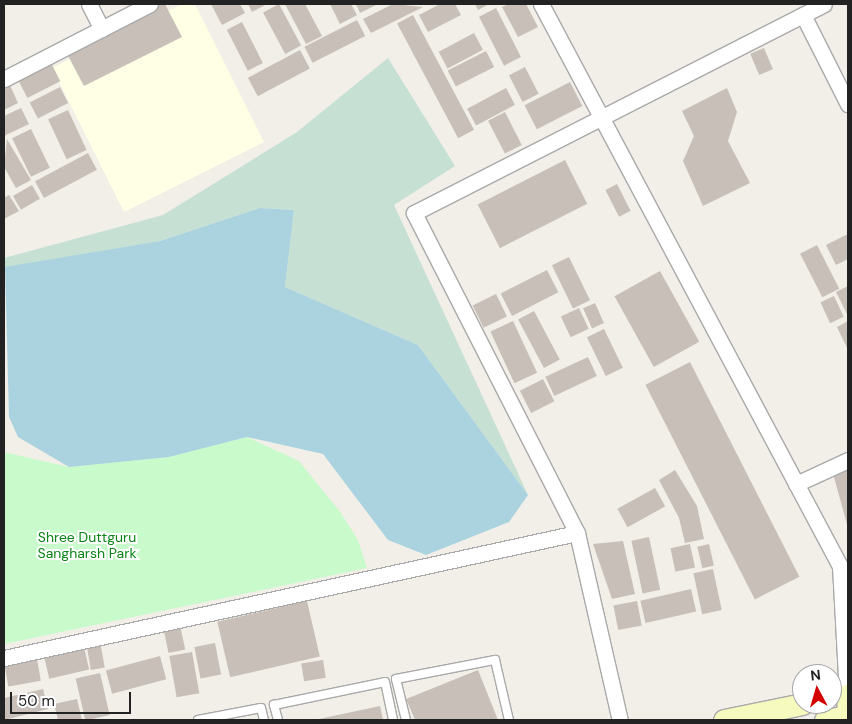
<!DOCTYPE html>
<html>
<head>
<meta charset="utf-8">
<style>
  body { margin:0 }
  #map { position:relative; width:852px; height:724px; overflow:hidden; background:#f2efe9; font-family:"DM Sans",sans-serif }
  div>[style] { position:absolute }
  .education>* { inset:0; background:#ffffe5 }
  .wetland>* { inset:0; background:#c6e0d4 }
  .park>* { inset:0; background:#c8facc }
  .water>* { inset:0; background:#aad3df }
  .building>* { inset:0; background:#c7bfb8; transform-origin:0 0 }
  .roads { filter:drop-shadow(1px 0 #a9a9a9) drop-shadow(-1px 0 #a9a9a9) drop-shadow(0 1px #a9a9a9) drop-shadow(0 -1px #a9a9a9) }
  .lane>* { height:8px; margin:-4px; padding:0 4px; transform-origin:4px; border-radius:4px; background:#fff }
  .street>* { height:15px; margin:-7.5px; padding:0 7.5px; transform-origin:7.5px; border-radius:7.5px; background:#fff }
  .secondary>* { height:21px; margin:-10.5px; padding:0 10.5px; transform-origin:10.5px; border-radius:10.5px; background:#f7fabf }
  span { translate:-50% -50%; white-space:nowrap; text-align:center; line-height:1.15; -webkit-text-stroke:4px #fff; paint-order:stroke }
  .park-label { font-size:14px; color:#0c8416 }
  .frame { position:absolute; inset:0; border:5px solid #222; pointer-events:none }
  .north { position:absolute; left:792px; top:664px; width:50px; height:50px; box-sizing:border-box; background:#fff; border:1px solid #a7a7a7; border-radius:50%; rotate:354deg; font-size:14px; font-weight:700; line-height:20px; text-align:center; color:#222 }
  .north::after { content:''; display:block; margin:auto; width:18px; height:22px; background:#d40000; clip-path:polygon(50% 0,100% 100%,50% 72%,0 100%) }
  .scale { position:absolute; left:10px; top:692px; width:121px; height:22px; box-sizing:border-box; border:2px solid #222; border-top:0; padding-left:6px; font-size:15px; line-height:18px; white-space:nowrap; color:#222; -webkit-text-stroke:4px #fff; paint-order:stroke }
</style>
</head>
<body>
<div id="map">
  <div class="education">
    <i style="clip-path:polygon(182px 4px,195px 4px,264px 142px,124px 212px,52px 68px)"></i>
  </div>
  <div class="wetland">
    <i style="clip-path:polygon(388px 58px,455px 166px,394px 205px,528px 495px,418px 345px,285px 287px,294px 210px,260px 208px,160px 241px,4px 268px,4px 258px,163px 215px,297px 132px)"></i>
  </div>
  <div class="park">
    <i style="clip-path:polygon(247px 437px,299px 461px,341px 513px,358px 540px,367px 568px,4px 644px,4px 452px,69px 467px,169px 457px)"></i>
  </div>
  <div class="water">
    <i style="clip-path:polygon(260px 208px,294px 210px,285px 287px,418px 345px,528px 495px,509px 522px,426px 555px,388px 540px,323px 454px,247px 437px,169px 457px,69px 467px,18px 437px,9px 417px,5px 267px,160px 241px)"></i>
  </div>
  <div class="building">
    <i style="clip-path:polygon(158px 4px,165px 4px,182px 37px,84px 86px,65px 50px)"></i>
    <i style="clip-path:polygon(211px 4px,240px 4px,245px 13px,222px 25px)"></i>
    <i style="clip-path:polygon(248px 4px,267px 4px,252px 12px)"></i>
    <i style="left:279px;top:4px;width:47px;height:18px;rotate:62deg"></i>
    <i style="clip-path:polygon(285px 4px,305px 4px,322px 36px,306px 44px)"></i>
    <i style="clip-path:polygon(330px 4px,351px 4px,357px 15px,340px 24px)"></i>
    <i style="clip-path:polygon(356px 4px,378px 4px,360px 13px)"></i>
    <i style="clip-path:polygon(393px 4px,423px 7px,371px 33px,363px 19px)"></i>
    <i style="clip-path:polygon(440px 4px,455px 4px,461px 15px,428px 32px,419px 15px)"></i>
    <i style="clip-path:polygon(475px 4px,489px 4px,478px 10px)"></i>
    <i style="clip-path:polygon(509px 4px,526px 4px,538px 27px,518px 37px,502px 7px)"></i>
    <i style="left:496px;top:8px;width:55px;height:19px;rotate:63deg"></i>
    <i style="left:413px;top:15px;width:130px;height:18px;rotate:62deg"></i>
    <i style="left:357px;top:20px;width:18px;height:59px;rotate:63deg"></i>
    <i style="left:242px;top:22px;width:46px;height:17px;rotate:63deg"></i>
    <i style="left:474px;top:33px;width:19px;height:40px;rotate:62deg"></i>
    <i style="left:764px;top:48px;width:23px;height:15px;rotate:67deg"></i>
    <i style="left:300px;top:50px;width:21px;height:59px;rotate:62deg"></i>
    <i style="left:486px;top:51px;width:18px;height:43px;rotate:63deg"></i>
    <i style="left:49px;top:59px;width:25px;height:37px;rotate:63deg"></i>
    <i style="left:525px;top:67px;width:30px;height:18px;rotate:63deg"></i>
    <i style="clip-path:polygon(8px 81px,18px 103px,4px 110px,4px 83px)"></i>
    <i style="left:570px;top:82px;width:27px;height:51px;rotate:63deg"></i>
    <i style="left:60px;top:87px;width:18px;height:34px;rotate:63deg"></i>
    <i style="left:506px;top:88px;width:19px;height:44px;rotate:62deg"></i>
    <i style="clip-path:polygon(727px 88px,737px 112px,728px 141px,750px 183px,703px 206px,683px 161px,694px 136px,682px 111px)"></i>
    <i style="clip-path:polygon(21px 108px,29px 124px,4px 136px,4px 116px)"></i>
    <i style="left:68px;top:110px;width:44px;height:22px;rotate:65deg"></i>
    <i style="left:505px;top:112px;width:37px;height:19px;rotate:63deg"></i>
    <i style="left:31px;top:129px;width:43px;height:21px;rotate:64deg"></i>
    <i style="clip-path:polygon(7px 139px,31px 180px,16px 188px,4px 167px)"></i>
    <i style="left:88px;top:153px;width:19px;height:60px;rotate:62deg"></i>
    <i style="left:565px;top:160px;width:49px;height:98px;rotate:63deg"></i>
    <i style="left:617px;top:184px;width:30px;height:13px;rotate:63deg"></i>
    <i style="left:32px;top:185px;width:16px;height:22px;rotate:60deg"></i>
    <i style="clip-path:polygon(9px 195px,19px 211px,4px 219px,4px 198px)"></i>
    <i style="clip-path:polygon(848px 234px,848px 259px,836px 265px,826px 245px)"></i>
    <i style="left:817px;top:245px;width:49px;height:19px;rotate:63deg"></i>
    <i style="left:569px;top:257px;width:48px;height:19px;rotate:64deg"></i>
    <i style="left:547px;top:270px;width:25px;height:52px;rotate:63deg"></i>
    <i style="left:660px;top:271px;width:81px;height:52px;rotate:61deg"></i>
    <i style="clip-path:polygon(848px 286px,848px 313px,847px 314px,836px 292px)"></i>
    <i style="left:496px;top:294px;width:25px;height:26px;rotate:64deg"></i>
    <i style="left:834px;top:296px;width:23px;height:15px;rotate:65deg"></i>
    <i style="left:595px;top:303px;width:22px;height:13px;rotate:66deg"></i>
    <i style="left:579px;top:308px;width:23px;height:20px;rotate:65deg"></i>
    <i style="left:534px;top:311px;width:55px;height:18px;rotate:62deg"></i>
    <i style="left:513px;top:321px;width:57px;height:25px;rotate:65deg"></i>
    <i style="clip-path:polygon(848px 321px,848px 350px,837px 327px)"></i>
    <i style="left:604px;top:329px;width:43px;height:19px;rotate:64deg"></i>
    <i style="left:588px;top:357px;width:21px;height:47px;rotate:65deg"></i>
    <i style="left:690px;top:362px;width:241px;height:50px;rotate:63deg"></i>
    <i style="left:543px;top:379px;width:25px;height:26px;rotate:63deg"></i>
    <i style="clip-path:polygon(848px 466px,848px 528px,832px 470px)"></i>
    <i style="clip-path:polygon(675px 470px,697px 506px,704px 539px,685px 543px,679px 518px,659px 480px)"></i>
    <i style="left:655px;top:488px;width:21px;height:43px;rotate:61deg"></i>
    <i style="left:649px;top:537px;width:54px;height:18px;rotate:78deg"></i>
    <i style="clip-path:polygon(623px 541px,635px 594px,612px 599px,593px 544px)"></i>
    <i style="left:690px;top:544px;width:24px;height:20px;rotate:78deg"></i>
    <i style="left:709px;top:544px;width:22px;height:12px;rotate:77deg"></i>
    <i style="left:713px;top:569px;width:42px;height:20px;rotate:78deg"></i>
    <i style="left:691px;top:589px;width:23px;height:52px;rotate:77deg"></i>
    <i style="left:307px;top:601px;width:57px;height:92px;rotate:77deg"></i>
    <i style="left:637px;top:601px;width:25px;height:24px;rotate:79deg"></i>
    <i style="left:180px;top:625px;width:25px;height:17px;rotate:78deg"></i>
    <i style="left:100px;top:641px;width:27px;height:14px;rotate:80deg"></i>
    <i style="left:215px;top:643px;width:32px;height:21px;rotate:79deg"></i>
    <i style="left:84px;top:647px;width:23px;height:41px;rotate:77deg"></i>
    <i style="left:192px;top:652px;width:42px;height:23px;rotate:80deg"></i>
    <i style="left:160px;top:656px;width:24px;height:56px;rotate:75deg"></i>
    <i style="left:37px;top:659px;width:22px;height:33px;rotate:80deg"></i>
    <i style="left:323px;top:660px;width:18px;height:22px;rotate:81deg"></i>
    <i style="clip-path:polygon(478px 670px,498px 720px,415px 720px,406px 699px)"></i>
    <i style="left:100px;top:673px;width:43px;height:25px;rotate:77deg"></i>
    <i style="clip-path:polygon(43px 689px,48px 709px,4px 720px,4px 698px)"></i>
    <i style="clip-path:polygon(77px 699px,82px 720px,58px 720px,54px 704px)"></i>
    <i style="clip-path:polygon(380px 706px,383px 720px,319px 720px,319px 719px)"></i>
  </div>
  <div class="roads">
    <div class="lane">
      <i style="left:198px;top:720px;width:64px;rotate:-10.8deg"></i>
      <i style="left:261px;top:708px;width:12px;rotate:76deg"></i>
      <i style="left:278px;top:720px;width:16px;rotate:-105deg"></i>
      <i style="left:274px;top:705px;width:113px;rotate:-11.7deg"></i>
      <i style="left:385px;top:682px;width:39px;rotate:78deg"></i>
      <i style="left:406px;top:720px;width:42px;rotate:-103.7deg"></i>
      <i style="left:396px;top:679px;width:101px;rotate:-10.9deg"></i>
      <i style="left:495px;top:660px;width:62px;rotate:76.9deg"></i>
    </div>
    <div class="street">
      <i style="left:89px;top:4px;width:28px;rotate:63deg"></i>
      <i style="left:541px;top:4px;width:637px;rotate:61.99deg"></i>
      <i style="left:840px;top:566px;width:129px;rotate:86.9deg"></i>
      <i style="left:803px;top:15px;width:100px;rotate:63.2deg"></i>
      <i style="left:4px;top:79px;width:164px;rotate:-27.2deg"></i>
      <i style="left:796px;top:484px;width:57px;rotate:-24.8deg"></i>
      <i style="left:577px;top:533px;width:359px;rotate:-117deg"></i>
      <i style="left:414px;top:213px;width:460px;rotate:-27deg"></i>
      <i style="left:4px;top:658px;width:586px;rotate:-12.31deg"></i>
      <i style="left:577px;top:533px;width:192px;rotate:77.1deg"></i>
    </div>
    <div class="secondary">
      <i style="left:847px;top:695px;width:21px;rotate:87deg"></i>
      <i style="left:724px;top:720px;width:80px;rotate:-11.6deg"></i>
      <i style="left:825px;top:720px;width:23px;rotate:-10deg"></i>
    </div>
  </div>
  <div class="park-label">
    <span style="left:87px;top:545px">Shree Duttguru<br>Sangharsh Park</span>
  </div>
  <div class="frame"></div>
  <div class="north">N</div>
  <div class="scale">50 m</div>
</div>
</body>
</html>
